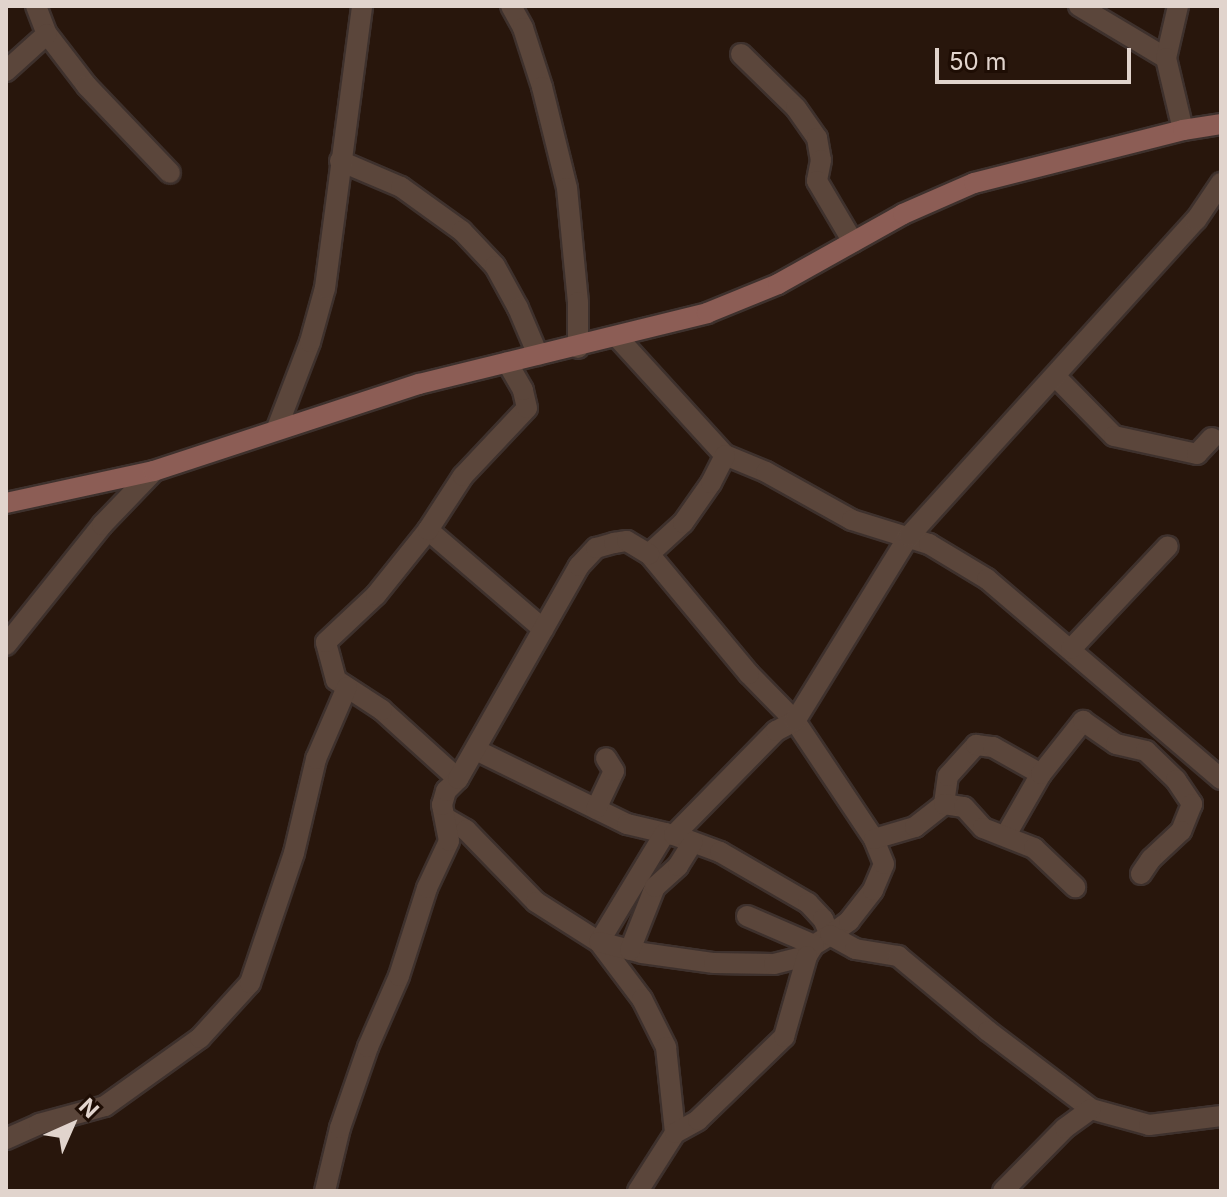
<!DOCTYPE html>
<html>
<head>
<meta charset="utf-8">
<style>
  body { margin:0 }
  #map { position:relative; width:1227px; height:1197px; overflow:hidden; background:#28160c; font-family:Inter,sans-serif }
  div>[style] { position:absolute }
  .roads { filter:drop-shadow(2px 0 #3e312d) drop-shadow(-2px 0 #3e312d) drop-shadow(0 2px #3e312d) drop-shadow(0 -2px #3e312d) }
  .minor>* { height:20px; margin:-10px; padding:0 10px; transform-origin:10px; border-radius:10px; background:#5b463b }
  .secondary>* { height:20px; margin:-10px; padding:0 10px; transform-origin:10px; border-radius:10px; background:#8c5d55 }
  span { translate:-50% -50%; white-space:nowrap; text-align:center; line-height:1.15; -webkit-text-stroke:8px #1e0d04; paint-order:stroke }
  .frame { position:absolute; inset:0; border:8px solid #e1d4cd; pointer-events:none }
  .north { position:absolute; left:32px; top:1085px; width:80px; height:80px; -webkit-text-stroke:6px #1e0d04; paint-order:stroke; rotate:45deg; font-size:22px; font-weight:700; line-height:32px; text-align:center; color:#e1d4cd }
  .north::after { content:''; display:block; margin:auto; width:28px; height:36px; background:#e1d4cd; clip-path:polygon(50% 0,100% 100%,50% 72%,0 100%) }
  .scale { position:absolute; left:935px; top:48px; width:196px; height:36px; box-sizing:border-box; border:4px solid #e1d4cd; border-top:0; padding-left:10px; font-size:24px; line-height:28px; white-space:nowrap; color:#e1d4cd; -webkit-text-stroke:6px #1e0d04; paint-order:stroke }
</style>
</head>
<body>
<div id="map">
  <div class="roads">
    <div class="minor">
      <i style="left:36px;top:6px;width:30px;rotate:69deg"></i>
      <i style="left:47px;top:34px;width:66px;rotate:52.4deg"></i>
      <i style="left:87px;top:86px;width:120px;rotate:46.3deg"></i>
      <i style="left:511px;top:6px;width:25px;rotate:61deg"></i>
      <i style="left:523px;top:28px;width:62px;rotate:72.1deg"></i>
      <i style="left:542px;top:87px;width:104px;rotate:76.1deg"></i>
      <i style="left:567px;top:188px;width:115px;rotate:84.5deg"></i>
      <i style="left:578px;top:302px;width:46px;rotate:90deg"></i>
      <i style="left:1079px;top:6px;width:101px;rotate:30.9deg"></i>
      <i style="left:1178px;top:6px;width:53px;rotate:103deg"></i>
      <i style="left:1166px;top:58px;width:74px;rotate:76.7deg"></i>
      <i style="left:741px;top:54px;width:77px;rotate:44.5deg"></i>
      <i style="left:796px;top:108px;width:37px;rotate:55deg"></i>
      <i style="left:817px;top:138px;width:22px;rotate:80deg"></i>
      <i style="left:821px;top:160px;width:21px;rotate:101deg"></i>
      <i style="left:817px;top:181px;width:71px;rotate:59.5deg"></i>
      <i style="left:6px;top:71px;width:55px;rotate:-42.1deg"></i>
      <i style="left:340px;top:161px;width:66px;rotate:23.1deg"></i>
      <i style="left:401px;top:187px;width:75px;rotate:35.8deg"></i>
      <i style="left:462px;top:231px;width:48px;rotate:46.7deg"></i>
      <i style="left:495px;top:266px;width:48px;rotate:61.3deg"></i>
      <i style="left:518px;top:308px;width:51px;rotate:66.9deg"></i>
      <i style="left:618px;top:338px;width:159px;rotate:47.6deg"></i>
      <i style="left:725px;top:455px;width:44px;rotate:22.5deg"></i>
      <i style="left:766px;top:472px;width:98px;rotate:29.2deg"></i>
      <i style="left:852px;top:520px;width:81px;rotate:17.3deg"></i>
      <i style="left:929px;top:544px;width:68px;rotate:31.1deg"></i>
      <i style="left:987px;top:579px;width:308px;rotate:40.5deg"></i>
      <i style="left:1055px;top:376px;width:84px;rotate:45.5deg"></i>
      <i style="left:1114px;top:436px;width:85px;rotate:12.2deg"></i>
      <i style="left:1197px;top:454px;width:22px;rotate:-47deg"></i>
      <i style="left:277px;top:428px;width:92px;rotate:-69deg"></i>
      <i style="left:310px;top:342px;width:56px;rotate:-74.5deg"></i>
      <i style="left:325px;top:288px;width:284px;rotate:-82.5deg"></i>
      <i style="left:428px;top:530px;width:152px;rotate:40.7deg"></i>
      <i style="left:6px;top:645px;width:154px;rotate:-51.3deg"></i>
      <i style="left:102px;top:525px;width:75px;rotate:-46.1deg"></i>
      <i style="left:1071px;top:649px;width:141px;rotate:-46.7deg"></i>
      <i style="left:476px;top:750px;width:168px;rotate:26.1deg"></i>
      <i style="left:627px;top:824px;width:48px;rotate:13.2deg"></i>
      <i style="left:674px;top:835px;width:49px;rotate:20.3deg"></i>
      <i style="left:720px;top:852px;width:102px;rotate:30.1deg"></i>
      <i style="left:808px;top:903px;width:22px;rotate:47deg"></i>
      <i style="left:823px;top:919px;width:17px;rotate:66deg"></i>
      <i style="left:830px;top:935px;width:24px;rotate:-36deg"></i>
      <i style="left:849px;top:921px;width:39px;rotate:-52deg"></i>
      <i style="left:873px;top:890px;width:28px;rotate:-67deg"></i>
      <i style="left:884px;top:864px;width:27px;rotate:-112deg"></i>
      <i style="left:874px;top:839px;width:142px;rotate:-123.8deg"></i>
      <i style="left:795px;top:721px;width:66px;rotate:-134.4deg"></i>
      <i style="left:749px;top:674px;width:156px;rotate:-129.8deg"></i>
      <i style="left:649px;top:554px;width:46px;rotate:-42.4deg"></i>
      <i style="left:683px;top:523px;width:49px;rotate:-55deg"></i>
      <i style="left:711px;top:483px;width:31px;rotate:-63deg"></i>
      <i style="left:458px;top:779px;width:103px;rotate:-137.8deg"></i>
      <i style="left:382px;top:710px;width:55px;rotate:-146.9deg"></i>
      <i style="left:336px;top:680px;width:39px;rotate:-105deg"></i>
      <i style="left:326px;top:642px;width:69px;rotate:-43.2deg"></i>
      <i style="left:376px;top:595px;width:83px;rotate:-51.3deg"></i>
      <i style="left:428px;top:530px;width:64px;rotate:-57.1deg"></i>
      <i style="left:463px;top:476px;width:93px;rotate:-46.7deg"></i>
      <i style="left:527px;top:408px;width:18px;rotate:-103deg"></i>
      <i style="left:523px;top:390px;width:32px;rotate:-120deg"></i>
      <i style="left:944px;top:804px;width:28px;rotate:-82deg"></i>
      <i style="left:948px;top:776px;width:42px;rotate:-47.9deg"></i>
      <i style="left:976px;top:745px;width:17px;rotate:7deg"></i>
      <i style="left:993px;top:747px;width:55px;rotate:29.4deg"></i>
      <i style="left:596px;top:809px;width:42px;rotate:-64.7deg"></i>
      <i style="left:614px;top:771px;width:15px;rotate:-122deg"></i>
      <i style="left:447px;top:819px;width:22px;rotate:30deg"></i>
      <i style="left:466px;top:830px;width:100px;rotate:45.8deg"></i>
      <i style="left:536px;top:902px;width:75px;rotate:32.4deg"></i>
      <i style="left:599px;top:942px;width:71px;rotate:53deg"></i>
      <i style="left:642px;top:999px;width:54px;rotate:63.4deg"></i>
      <i style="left:666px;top:1047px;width:86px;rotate:84deg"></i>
      <i style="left:675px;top:1133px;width:69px;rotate:122.5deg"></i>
      <i style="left:665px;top:833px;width:127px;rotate:121.2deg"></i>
      <i style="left:599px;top:942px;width:44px;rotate:14.3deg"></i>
      <i style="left:642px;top:953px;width:73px;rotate:7.9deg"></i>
      <i style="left:714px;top:963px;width:60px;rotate:1deg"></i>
      <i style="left:774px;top:964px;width:34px;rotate:-14deg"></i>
      <i style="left:807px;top:956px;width:13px;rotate:-58deg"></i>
      <i style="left:814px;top:945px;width:19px;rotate:-32deg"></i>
      <i style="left:830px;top:935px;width:29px;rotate:29deg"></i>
      <i style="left:855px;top:949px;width:44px;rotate:9.2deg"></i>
      <i style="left:898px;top:956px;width:117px;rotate:39.8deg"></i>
      <i style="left:988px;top:1031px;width:129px;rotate:37.1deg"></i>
      <i style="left:1091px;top:1109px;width:60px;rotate:15.4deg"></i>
      <i style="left:1149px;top:1125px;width:73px;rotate:-7.1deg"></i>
      <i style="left:674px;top:835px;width:146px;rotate:-45.6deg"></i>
      <i style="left:776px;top:731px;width:21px;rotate:-28deg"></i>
      <i style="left:795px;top:721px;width:217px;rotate:-58.4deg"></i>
      <i style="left:909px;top:536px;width:427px;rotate:-47.8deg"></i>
      <i style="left:1196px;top:220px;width:45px;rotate:-56deg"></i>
      <i style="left:1006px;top:835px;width:70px;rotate:-60.2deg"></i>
      <i style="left:1041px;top:774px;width:68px;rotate:-51.6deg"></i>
      <i style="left:1083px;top:721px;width:40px;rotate:34.9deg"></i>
      <i style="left:1116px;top:744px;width:31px;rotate:13deg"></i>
      <i style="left:1146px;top:751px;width:42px;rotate:44deg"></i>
      <i style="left:1176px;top:780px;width:29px;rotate:56deg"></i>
      <i style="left:1192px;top:804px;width:29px;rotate:112deg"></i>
      <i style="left:1181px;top:831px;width:41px;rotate:137deg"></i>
      <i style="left:1151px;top:859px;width:18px;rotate:124deg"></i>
      <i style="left:874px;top:839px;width:43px;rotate:-16.3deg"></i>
      <i style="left:915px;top:827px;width:37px;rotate:-38deg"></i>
      <i style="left:944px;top:804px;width:20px;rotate:9deg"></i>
      <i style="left:964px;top:807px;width:28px;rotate:48deg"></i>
      <i style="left:983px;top:828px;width:55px;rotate:21.4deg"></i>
      <i style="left:1034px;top:848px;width:57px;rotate:43.6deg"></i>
      <i style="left:747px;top:916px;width:73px;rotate:23.4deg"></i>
      <i style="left:630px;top:950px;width:68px;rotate:-68.4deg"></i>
      <i style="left:655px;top:887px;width:31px;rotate:-42deg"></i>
      <i style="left:678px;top:866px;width:28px;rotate:-58deg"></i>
      <i style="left:675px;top:1133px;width:26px;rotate:-29deg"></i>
      <i style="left:698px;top:1120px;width:120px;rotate:-44deg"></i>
      <i style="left:784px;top:1037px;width:84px;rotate:-74.1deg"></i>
      <i style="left:6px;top:1139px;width:36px;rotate:-24deg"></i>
      <i style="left:39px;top:1124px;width:68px;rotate:-15.3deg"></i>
      <i style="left:105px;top:1106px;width:117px;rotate:-35.6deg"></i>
      <i style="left:200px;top:1038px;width:74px;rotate:-47.7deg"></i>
      <i style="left:250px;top:983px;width:137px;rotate:-71.3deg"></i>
      <i style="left:294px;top:853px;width:97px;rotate:-76.8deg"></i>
      <i style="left:316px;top:759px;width:78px;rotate:-66.7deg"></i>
      <i style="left:325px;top:1191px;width:65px;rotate:-76.6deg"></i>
      <i style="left:340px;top:1128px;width:86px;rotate:-70.9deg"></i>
      <i style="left:368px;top:1047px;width:77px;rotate:-66.4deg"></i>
      <i style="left:399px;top:976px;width:92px;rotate:-72.3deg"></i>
      <i style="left:427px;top:888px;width:52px;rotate:-64.9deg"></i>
      <i style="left:449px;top:841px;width:37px;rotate:-101deg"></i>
      <i style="left:442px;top:805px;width:15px;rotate:-74deg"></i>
      <i style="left:446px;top:791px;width:17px;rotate:-45deg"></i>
      <i style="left:458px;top:779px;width:245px;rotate:-60.4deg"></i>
      <i style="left:579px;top:566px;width:25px;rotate:-47deg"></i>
      <i style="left:596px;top:548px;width:19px;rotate:-16deg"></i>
      <i style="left:614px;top:543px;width:13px;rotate:-9deg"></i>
      <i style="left:627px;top:541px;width:26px;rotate:31deg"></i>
      <i style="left:1003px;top:1191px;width:88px;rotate:-45.5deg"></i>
      <i style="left:1065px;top:1128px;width:32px;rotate:-36deg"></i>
    </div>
    <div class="secondary">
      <i style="left:6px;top:503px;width:151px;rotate:-12.2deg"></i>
      <i style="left:154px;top:471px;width:279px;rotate:-18.2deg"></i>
      <i style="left:419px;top:384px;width:297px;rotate:-13.8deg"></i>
      <i style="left:707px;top:313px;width:77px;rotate:-22.2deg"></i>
      <i style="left:778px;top:284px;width:143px;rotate:-29.2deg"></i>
      <i style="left:903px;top:214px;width:77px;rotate:-23.6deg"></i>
      <i style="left:974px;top:183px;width:216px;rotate:-14.2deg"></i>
      <i style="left:1183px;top:130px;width:38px;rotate:-9deg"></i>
    </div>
  </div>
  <div class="frame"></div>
  <div class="north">N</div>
  <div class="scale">50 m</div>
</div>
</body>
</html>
